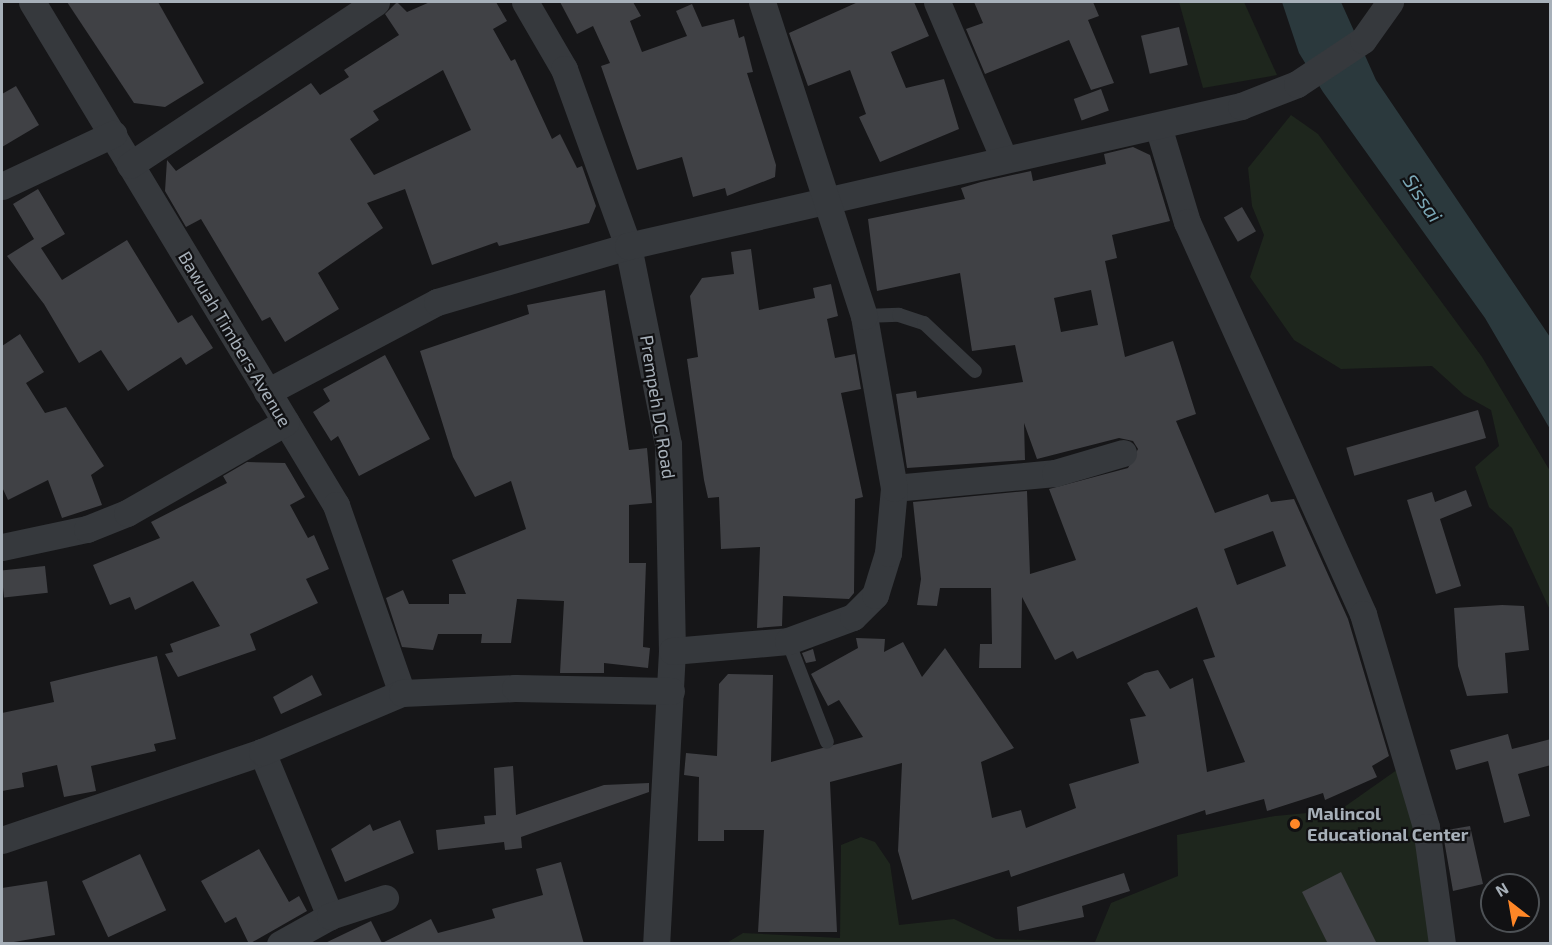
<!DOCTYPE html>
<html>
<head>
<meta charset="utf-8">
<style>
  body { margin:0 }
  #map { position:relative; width:1552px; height:945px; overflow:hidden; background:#161618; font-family:"Exo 2",sans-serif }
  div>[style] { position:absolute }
  .green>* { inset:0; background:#1e261d }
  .water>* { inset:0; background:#2b393d }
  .building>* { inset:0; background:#404145; transform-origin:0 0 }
  .lane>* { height:14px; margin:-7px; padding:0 7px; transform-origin:7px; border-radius:7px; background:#36393d }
  .street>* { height:27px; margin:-13.5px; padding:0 13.5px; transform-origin:13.5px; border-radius:13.5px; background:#36393d }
  .dots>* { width:16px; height:16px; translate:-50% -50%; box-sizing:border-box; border:3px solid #111113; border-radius:50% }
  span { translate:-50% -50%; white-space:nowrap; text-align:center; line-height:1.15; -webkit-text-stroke:4.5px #111113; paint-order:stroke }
  .street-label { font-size:18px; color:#a7b0b9 }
  .poi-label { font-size:18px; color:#a7b0b9; font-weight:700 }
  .left { translate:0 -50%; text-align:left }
  .water-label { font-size:20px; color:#7ba8b7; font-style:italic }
  .frame { position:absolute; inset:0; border:3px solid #a7b0b9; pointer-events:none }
  .north { position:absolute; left:1480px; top:873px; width:60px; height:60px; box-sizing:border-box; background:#111113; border:2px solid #4d5155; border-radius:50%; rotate:329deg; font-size:16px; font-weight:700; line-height:24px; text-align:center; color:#a7b0b9 }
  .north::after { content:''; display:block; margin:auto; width:21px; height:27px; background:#ff8727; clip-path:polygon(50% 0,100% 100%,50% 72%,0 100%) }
</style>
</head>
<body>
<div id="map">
  <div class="green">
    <i style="clip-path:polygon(1179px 2px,1244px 2px,1277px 75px,1203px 88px)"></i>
    <i style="clip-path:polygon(1291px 115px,1318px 134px,1482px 357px,1550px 471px,1550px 610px,1512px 528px,1489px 507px,1475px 467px,1499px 446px,1491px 410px,1464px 395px,1432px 366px,1341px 369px,1294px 340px,1250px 277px,1264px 235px,1252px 206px,1248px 168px)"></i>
    <i style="clip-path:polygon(1401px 767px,1417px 822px,1430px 943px,725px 944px,743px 933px,840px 938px,841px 845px,861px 837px,875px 842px,890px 864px,899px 925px,954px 919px,996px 939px,1095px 942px,1111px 903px,1178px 876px,1177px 835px,1275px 816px,1340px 810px)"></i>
  </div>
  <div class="water">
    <i style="clip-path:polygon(1282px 2px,1341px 2px,1376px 80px,1550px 337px,1550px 429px,1485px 318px,1323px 92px,1299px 53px)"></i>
  </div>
  <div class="building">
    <i style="clip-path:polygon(67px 2px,158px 2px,204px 83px,165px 107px,134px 103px)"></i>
    <i style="clip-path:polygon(evenodd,397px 2px,407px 12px,430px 2px,496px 2px,507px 21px,493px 29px,511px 61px,515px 59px,552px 139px,560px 134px,577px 168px,582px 166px,596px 206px,589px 223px,499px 246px,497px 242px,432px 265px,405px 189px,367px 203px,383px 228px,318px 273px,339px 309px,285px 342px,270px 317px,262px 321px,201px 219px,186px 227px,165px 191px,167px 160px,176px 171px,311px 83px,320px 95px,349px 77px,344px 70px,399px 35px,385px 14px,397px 2px,443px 70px,471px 130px,374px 175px,350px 139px,379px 120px,373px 111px,443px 70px)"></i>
    <i style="clip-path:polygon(560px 2px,633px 2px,641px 16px,630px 21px,642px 52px,687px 36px,676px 11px,692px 4px,702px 27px,734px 19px,739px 38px,744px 36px,753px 72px,747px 73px,776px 165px,775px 177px,727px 196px,725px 188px,693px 197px,682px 157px,637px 170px,601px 66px,610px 63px,593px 26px,577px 34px)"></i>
    <i style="clip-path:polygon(858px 2px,914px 2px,929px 36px,891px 52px,906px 88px,944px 79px,959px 129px,880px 162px,859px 117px,866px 114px,850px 70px,808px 86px,789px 33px)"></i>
    <i style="clip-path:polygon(974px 2px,1093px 2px,1099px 16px,1088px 20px,1114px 83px,1091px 90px,1069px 40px,985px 74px,966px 29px,983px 23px)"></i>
    <i style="left:1179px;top:27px;width:39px;height:39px;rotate:77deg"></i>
    <i style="clip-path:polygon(16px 86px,39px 125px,2px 147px,2px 94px)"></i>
    <i style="left:1101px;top:89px;width:23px;height:29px;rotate:70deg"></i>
    <i style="clip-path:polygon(evenodd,1133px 147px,1150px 155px,1170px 221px,1112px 235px,1117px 258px,1105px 261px,1125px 357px,1173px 341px,1196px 414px,1176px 421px,1215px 513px,1268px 494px,1271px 502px,1294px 499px,1348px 619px,1389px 756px,1372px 766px,1377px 777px,1325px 800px,1323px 793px,1267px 811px,1264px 799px,1206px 815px,1205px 810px,1011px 877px,1009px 870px,912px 900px,898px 851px,902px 763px,830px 782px,837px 932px,758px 932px,764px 830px,724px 830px,724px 841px,698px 841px,699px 777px,684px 775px,686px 753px,717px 756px,719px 684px,728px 674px,773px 675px,771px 762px,863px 737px,839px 700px,828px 706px,811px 674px,858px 648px,856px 638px,885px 639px,884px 652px,903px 642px,922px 677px,945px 648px,1014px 748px,981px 762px,992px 818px,1021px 810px,1026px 828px,1076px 808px,1069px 784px,1139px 763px,1130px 719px,1146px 716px,1127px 683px,1145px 673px,1158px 670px,1170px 689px,1193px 678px,1207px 772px,1245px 762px,1203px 660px,1215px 657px,1197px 607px,1077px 659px,1073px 651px,1055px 660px,1022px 597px,1021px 668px,979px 668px,980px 644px,992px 644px,991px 588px,940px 588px,937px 606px,917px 605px,921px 579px,913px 502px,1027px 491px,1030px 574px,1076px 560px,1049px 489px,1128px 468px,1138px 449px,1133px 441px,1119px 438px,1037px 459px,1024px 423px,1025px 460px,907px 468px,896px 394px,916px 391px,917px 398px,1023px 382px,1015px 345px,972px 351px,960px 273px,877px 291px,868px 219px,965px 199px,961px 188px,981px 182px,1031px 171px,1033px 181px,1106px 164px,1104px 154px,1133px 147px,1091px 290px,1098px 325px,1061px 332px,1054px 298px,1091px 290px,1133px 147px,1273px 531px,1286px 566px,1237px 585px,1224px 549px,1273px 531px)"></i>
    <i style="clip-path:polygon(38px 189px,65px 234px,41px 248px,62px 280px,127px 240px,178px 323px,192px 315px,213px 348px,186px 365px,181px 357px,128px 391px,101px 350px,79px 363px,44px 304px,7px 256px,34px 239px,13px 204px)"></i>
    <i style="left:1242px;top:207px;width:28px;height:21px;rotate:60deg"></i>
    <i style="clip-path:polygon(751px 249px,759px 310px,815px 298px,813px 288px,831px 284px,838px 316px,827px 319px,835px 358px,855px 354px,861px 389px,841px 393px,863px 497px,855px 499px,854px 593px,849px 599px,783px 596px,782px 626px,757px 628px,760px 547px,721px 549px,719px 497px,708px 498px,704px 480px,687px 359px,698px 357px,690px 296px,702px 278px,734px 274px,731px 252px)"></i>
    <i style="clip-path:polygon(605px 290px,629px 450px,647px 448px,652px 503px,629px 505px,629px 563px,646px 563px,643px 647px,650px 648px,648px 668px,604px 663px,604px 673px,560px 673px,564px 601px,517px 599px,511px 643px,481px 643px,482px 634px,438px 634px,433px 650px,402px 647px,386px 598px,403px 590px,409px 604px,449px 604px,449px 594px,466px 594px,452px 560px,526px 529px,511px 481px,475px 497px,453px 457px,420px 351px,529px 314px,527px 305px)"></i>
    <i style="clip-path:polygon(20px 334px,44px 372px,26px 383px,45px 413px,66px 407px,104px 466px,91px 475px,102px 505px,62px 518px,48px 480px,8px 500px,2px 487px,2px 346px)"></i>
    <i style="clip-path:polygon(385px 355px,430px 439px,359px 476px,338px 436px,331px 441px,313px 412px,330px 401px,323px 389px)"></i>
    <i style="left:1478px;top:410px;width:29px;height:137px;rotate:74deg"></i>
    <i style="clip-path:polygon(247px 462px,285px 463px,305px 497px,290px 505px,308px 538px,314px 535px,329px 569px,306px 579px,318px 603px,250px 634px,256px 650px,178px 677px,165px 654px,173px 652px,170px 644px,220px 626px,193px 581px,135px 610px,130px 597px,110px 605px,93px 565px,160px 538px,151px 522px,227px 483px,223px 476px)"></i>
    <i style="clip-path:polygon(1466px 490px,1472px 506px,1440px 519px,1461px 586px,1436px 594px,1407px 500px,1432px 492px,1435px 502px)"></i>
    <i style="left:45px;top:566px;width:27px;height:44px;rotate:84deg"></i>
    <i style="clip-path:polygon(1502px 605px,1524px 606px,1529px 650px,1505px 653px,1508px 693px,1467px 696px,1458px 666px,1454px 608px)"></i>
    <i style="clip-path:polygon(813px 649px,816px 661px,806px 663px,802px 653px)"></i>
    <i style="clip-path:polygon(157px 656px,176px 739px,154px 744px,156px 751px,91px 766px,96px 791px,64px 797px,57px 765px,22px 773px,24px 787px,2px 791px,2px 713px,54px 702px,50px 682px)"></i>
    <i style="clip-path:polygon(312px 675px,322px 695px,281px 714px,273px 697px)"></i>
    <i style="clip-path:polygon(1508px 734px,1512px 749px,1551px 739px,1551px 765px,1518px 774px,1530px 816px,1504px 823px,1488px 761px,1456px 770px,1450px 750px)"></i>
    <i style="clip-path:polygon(513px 766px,516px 815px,604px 785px,649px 783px,649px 792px,521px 837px,522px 848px,505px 850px,504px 842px,438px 850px,436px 830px,485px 824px,484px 816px,496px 815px,494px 768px)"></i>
    <i style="clip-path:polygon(400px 820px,414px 853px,345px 882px,331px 849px,370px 824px,373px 831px)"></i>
    <i style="clip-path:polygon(1470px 826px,1483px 884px,1453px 891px,1444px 840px,1449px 838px,1447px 830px)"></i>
    <i style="clip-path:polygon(259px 849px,289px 902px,299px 896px,307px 911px,249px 944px,236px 917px,225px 923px,201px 881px)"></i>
    <i style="left:140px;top:854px;width:62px;height:64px;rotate:65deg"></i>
    <i style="clip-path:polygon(561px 862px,584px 944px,323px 944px,371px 921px,382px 943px,431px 919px,438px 933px,495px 918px,492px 909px,543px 895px,536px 869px)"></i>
    <i style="clip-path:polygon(1341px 872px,1377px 944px,1328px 944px,1302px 892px)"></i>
    <i style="clip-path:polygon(1124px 873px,1130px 891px,1082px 906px,1084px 917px,1019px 931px,1017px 907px)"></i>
    <i style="clip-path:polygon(47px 881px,55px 935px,2px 944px,2px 888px)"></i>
  </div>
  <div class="lane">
    <i style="left:864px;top:316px;width:35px;rotate:-2deg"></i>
    <i style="left:899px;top:315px;width:26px;rotate:18deg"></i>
    <i style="left:924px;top:323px;width:70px;rotate:43.3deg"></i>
    <i style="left:788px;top:641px;width:108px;rotate:68.9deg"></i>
  </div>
  <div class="street">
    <i style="left:32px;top:2px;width:588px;rotate:58.85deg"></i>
    <i style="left:336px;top:505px;width:199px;rotate:70.7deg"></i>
    <i style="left:525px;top:2px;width:78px;rotate:59.8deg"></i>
    <i style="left:564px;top:69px;width:188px;rotate:70.1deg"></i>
    <i style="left:628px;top:246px;width:202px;rotate:78.6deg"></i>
    <i style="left:668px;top:444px;width:207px;rotate:88.9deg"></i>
    <i style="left:672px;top:651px;width:293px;rotate:93.1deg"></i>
    <i style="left:937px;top:2px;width:171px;rotate:66.9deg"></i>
    <i style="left:1158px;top:126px;width:100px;rotate:73.2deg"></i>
    <i style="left:1187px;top:222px;width:430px;rotate:65.8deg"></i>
    <i style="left:1363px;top:614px;width:222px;rotate:73.5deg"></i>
    <i style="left:1426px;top:827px;width:118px;rotate:82.2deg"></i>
    <i style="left:130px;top:165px;width:295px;rotate:-33.5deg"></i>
    <i style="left:2px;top:186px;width:123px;rotate:-25.1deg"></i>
    <i style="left:267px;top:392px;width:192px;rotate:-27.9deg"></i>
    <i style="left:437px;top:302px;width:199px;rotate:-16.3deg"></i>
    <i style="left:628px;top:246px;width:629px;rotate:-12.86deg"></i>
    <i style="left:1241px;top:106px;width:60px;rotate:-21.4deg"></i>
    <i style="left:1297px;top:84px;width:79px;rotate:-33.7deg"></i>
    <i style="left:1363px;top:40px;width:47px;rotate:-54.6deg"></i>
    <i style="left:894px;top:488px;width:162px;rotate:-5.3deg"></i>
    <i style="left:1055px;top:473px;width:71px;rotate:-16.4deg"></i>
    <i style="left:2px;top:547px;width:87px;rotate:-12deg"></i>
    <i style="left:87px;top:529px;width:43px;rotate:-21.8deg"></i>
    <i style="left:127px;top:513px;width:183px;rotate:-29.8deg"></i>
    <i style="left:672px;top:651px;width:116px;rotate:-4.9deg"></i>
    <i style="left:788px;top:641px;width:69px;rotate:-20.3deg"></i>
    <i style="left:853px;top:617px;width:31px;rotate:-45deg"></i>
    <i style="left:875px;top:595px;width:44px;rotate:-72.8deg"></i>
    <i style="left:888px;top:553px;width:65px;rotate:-84.7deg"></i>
    <i style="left:894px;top:488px;width:175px;rotate:-99.9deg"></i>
    <i style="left:864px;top:316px;width:330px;rotate:-108deg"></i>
    <i style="left:262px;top:752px;width:178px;rotate:67.5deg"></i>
    <i style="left:2px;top:840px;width:274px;rotate:-18.7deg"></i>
    <i style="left:262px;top:752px;width:152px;rotate:-22.9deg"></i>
    <i style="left:402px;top:693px;width:113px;rotate:-2.5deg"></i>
    <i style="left:515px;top:688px;width:156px;rotate:1.1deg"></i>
    <i style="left:280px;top:944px;width:57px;rotate:-29.2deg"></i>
    <i style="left:330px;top:916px;width:58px;rotate:-18.1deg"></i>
  </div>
  <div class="dots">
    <i style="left:1295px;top:824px;background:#ff8727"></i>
  </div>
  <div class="street-label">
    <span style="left:235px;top:339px;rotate:59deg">Bawuah Timbers Avenue</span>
    <span style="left:658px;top:407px;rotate:81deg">Prempeh DC Road</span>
  </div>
  <div class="poi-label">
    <span class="left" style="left:1307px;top:824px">Malincol<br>Educational Center</span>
  </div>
  <div class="water-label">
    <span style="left:1423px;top:198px;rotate:56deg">Sissai</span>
  </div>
  <div class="frame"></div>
  <div class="north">N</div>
</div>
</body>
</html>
